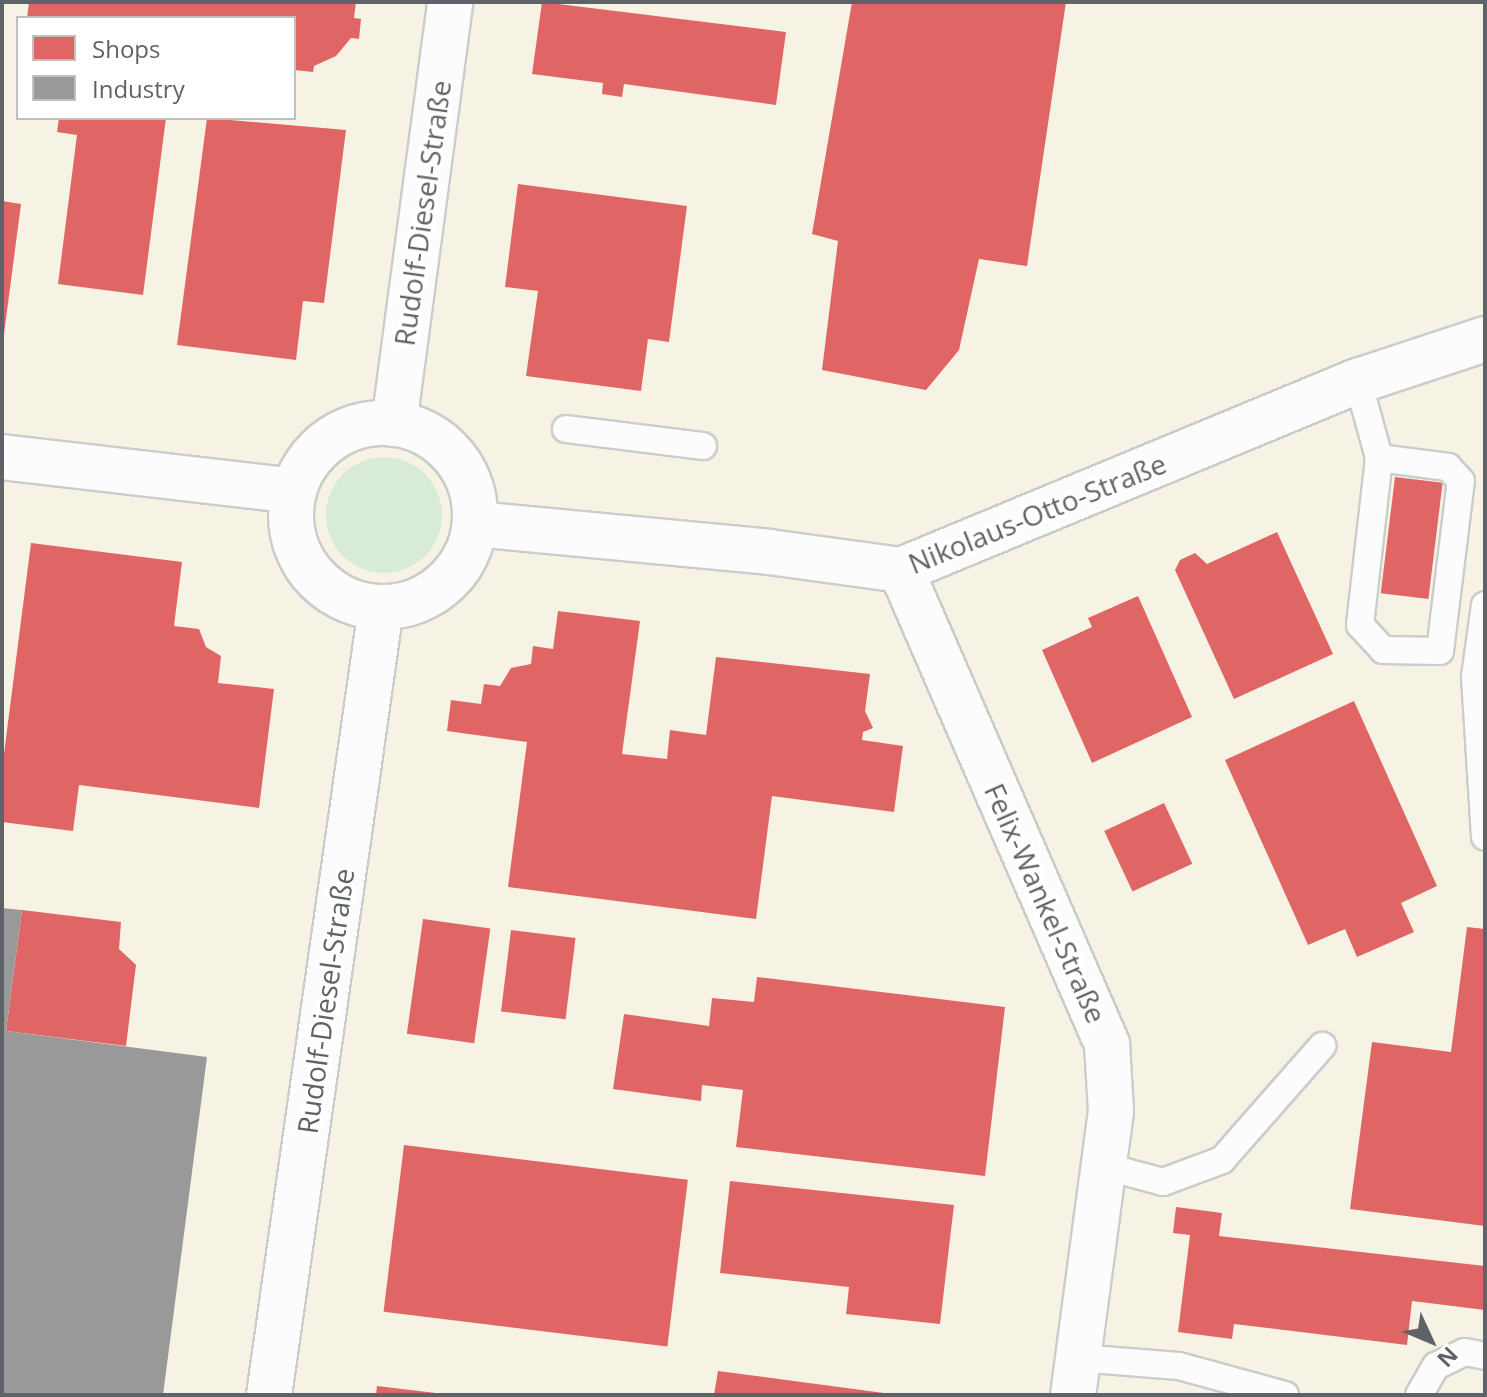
<!DOCTYPE html>
<html>
<head>
<meta charset="utf-8">
<style>
  body { margin:0 }
  #map { position:relative; width:1487px; height:1397px; overflow:hidden; background:#efeeea; font-family:"Open Sans",sans-serif }
  div>[style] { position:absolute }
  .commercial>* { inset:0; background:#f7f3e4 }
  .green>* { inset:0; background:#d8ebd6 }
  .round { border-radius:50% }
  .shops>* { inset:0; background:#e06666; transform-origin:0 0 }
  .industry>* { inset:0; background:#999 }
  .roads { filter:drop-shadow(2px 0 #cbcccc) drop-shadow(-2px 0 #cbcccc) drop-shadow(0 2px #cbcccc) drop-shadow(0 -2px #cbcccc) }
  .service>* { height:26px; margin:-13px; padding:0 13px; transform-origin:13px; border-radius:13px; background:#fdfcfc }
  .minor>* { height:44px; margin:-22px; padding:0 22px; transform-origin:22px; border-radius:22px; background:#fdfcfc }
  .minor>.ring { margin:-22px; padding:0; box-sizing:content-box; background:none; border:44px solid #fdfcfc; border-radius:50% }
  span { translate:-50% -50%; white-space:nowrap; text-align:center; line-height:1.15; -webkit-text-stroke:8px #fff; paint-order:stroke }
  .street-label { font-size:28px; color:#5f6368 }
  .frame { position:absolute; inset:0; border:4px solid #5f6368; pointer-events:none }
  .legend { position:absolute; left:16px; top:16px; width:280px; height:104px; box-sizing:border-box; background:#fff; border:2px solid #bfc1c3; margin:0; padding:10px 14px; list-style:none; font-size:24px; color:#5f6368 }
  .legend li { display:flex; align-items:center; gap:16px; height:40px }
  .legend b { width:40px; border:2px solid #bfc1c3 }
  .north { position:absolute; left:1391px; top:1301px; width:80px; height:80px; -webkit-text-stroke:6px #fff; paint-order:stroke; rotate:134deg; font-size:22px; font-weight:700; line-height:32px; text-align:center; color:#5f6368 }
  .north::after { content:''; display:block; margin:auto; width:28px; height:36px; background:#5f6368; clip-path:polygon(50% 0,100% 100%,50% 72%,0 100%) }
</style>
</head>
<body>
<div id="map">
  <div class="commercial">
    <i style="clip-path:polygon(evenodd,2px 2px,1485px 2px,1485px 1395px,2px 1395px,2px 2px,18px 18px,294px 18px,294px 118px,18px 118px,18px 18px)"></i>
  </div>
  <div class="green">
    <i class="round" style="left:326px;top:457px;width:116px;height:116px"></i>
  </div>
  <div class="shops">
    <i style="clip-path:polygon(29px 2px,356px 2px,354px 18px,361px 19px,359px 39px,351px 38px,336px 56px,314px 66px,313px 72px,294px 70px,294px 18px,27px 18px)"></i>
    <i style="clip-path:polygon(542px 2px,786px 32px,776px 105px,624px 84px,622px 97px,602px 94px,603px 83px,532px 74px)"></i>
    <i style="clip-path:polygon(852px 2px,1066px 2px,1027px 266px,979px 259px,959px 350px,926px 390px,822px 370px,838px 241px,812px 234px)"></i>
    <i style="clip-path:polygon(59px 118px,166px 118px,143px 295px,58px 284px,77px 135px,57px 132px)"></i>
    <i style="clip-path:polygon(207px 118px,346px 130px,324px 303px,303px 301px,296px 360px,177px 345px)"></i>
    <i style="clip-path:polygon(518px 184px,687px 206px,669px 342px,648px 339px,641px 391px,526px 376px,538px 291px,505px 287px)"></i>
    <i style="clip-path:polygon(2px 201px,21px 204px,4px 334px,2px 333px)"></i>
    <i style="left:1395px;top:477px;width:48px;height:117px;rotate:7deg"></i>
    <i style="clip-path:polygon(1277px 532px,1333px 654px,1234px 699px,1175px 570px,1180px 560px,1195px 553px,1207px 564px)"></i>
    <i style="clip-path:polygon(31px 543px,182px 562px,174px 626px,199px 629px,206px 647px,221px 656px,218px 683px,274px 689px,259px 808px,79px 785px,73px 831px,2px 822px,2px 769px)"></i>
    <i style="clip-path:polygon(1138px 596px,1192px 717px,1092px 763px,1042px 650px,1092px 627px,1088px 618px)"></i>
    <i style="clip-path:polygon(558px 611px,640px 621px,622px 754px,667px 759px,670px 730px,706px 735px,716px 657px,870px 674px,865px 711px,873px 728px,863px 732px,862px 740px,903px 746px,894px 812px,772px 796px,756px 919px,508px 887px,527px 742px,447px 731px,451px 700px,481px 704px,484px 684px,500px 686px,511px 668px,531px 664px,533px 646px,553px 649px)"></i>
    <i style="clip-path:polygon(1354px 701px,1437px 886px,1401px 903px,1414px 932px,1357px 957px,1345px 929px,1308px 945px,1225px 760px)"></i>
    <i style="left:1164px;top:803px;width:67px;height:66px;rotate:65deg"></i>
    <i style="clip-path:polygon(22px 910px,121px 922px,119px 949px,136px 965px,126px 1046px,6px 1031px)"></i>
    <i style="left:423px;top:919px;width:68px;height:116px;rotate:8deg"></i>
    <i style="clip-path:polygon(1467px 927px,1485px 929px,1485px 1226px,1350px 1209px,1372px 1042px,1451px 1052px)"></i>
    <i style="left:511px;top:930px;width:65px;height:82px;rotate:7deg"></i>
    <i style="clip-path:polygon(757px 977px,1005px 1007px,985px 1176px,736px 1147px,743px 1090px,702px 1085px,701px 1101px,613px 1089px,624px 1014px,709px 1026px,712px 998px,754px 1002px)"></i>
    <i style="left:404px;top:1145px;width:286px;height:168px;rotate:7deg"></i>
    <i style="clip-path:polygon(730px 1181px,954px 1205px,940px 1324px,846px 1314px,849px 1287px,720px 1273px)"></i>
    <i style="clip-path:polygon(1176px 1207px,1222px 1213px,1219px 1236px,1485px 1266px,1485px 1310px,1412px 1301px,1407px 1345px,1234px 1324px,1232px 1339px,1178px 1332px,1190px 1235px,1173px 1233px)"></i>
    <i style="clip-path:polygon(718px 1371px,884px 1393px,884px 1395px,714px 1395px)"></i>
    <i style="clip-path:polygon(377px 1386px,436px 1393px,436px 1395px,376px 1395px)"></i>
  </div>
  <div class="industry">
    <i style="clip-path:polygon(2px 908px,22px 910px,6px 1031px,207px 1057px,163px 1395px,2px 1395px)"></i>
  </div>
  <div class="roads">
    <div class="service">
      <i style="left:1358px;top:381px;width:80px;rotate:74.7deg"></i>
      <i style="left:1379px;top:458px;width:168px;rotate:96.5deg"></i>
      <i style="left:1360px;top:625px;width:34px;rotate:47deg"></i>
      <i style="left:1383px;top:650px;width:57px;rotate:1deg"></i>
      <i style="left:1440px;top:651px;width:171px;rotate:-83deg"></i>
      <i style="left:1461px;top:481px;width:19px;rotate:-133deg"></i>
      <i style="left:1448px;top:467px;width:70px;rotate:-172.6deg"></i>
      <i style="left:566px;top:429px;width:138px;rotate:7.1deg"></i>
      <i style="left:1485px;top:605px;width:73px;rotate:97.9deg"></i>
      <i style="left:1475px;top:677px;width:160px;rotate:86.4deg"></i>
      <i style="left:1104px;top:1166px;width:61px;rotate:15.2deg"></i>
      <i style="left:1163px;top:1182px;width:63px;rotate:-20.4deg"></i>
      <i style="left:1222px;top:1160px;width:152px;rotate:-48.7deg"></i>
      <i style="left:1078px;top:1358px;width:101px;rotate:4.5deg"></i>
      <i style="left:1179px;top:1366px;width:110px;rotate:15.3deg"></i>
      <i style="left:1419px;top:1395px;width:34px;rotate:-60deg"></i>
      <i style="left:1436px;top:1366px;width:32px;rotate:-26deg"></i>
      <i style="left:1465px;top:1352px;width:20px;rotate:11deg"></i>
    </div>
    <div class="minor">
      <i class="ring" style="left:291px;top:423px;width:140px;height:140px"></i>
      <i style="left:394px;top:424px;width:426px;rotate:-82.4deg"></i>
      <i style="left:2px;top:457px;width:294px;rotate:6.6deg"></i>
      <i style="left:475px;top:524px;width:295px;rotate:5.4deg"></i>
      <i style="left:769px;top:552px;width:133px;rotate:7.8deg"></i>
      <i style="left:901px;top:570px;width:495px;rotate:-22.5deg"></i>
      <i style="left:1358px;top:381px;width:134px;rotate:-18.3deg"></i>
      <i style="left:901px;top:570px;width:517px;rotate:66.51deg"></i>
      <i style="left:1107px;top:1044px;width:67px;rotate:86.6deg"></i>
      <i style="left:1111px;top:1111px;width:287px;rotate:97.6deg"></i>
      <i style="left:269px;top:1395px;width:795px;rotate:-81.9deg"></i>
    </div>
  </div>
  <div class="street-label">
    <span style="left:422px;top:213px;rotate:-82deg">Rudolf-Diesel-Straße</span>
    <span style="left:1037px;top:513px;rotate:-22deg">Nikolaus-Otto-Straße</span>
    <span style="left:1046px;top:903px;rotate:66deg">Felix-Wankel-Straße</span>
    <span style="left:325px;top:1001px;rotate:-82deg">Rudolf-Diesel-Straße</span>
  </div>
  <div class="frame"></div>
  <ul class="legend">
  <li><b style="height:22px;background:#e06666"></b>Shops</li>
  <li><b style="height:22px;background:#999"></b>Industry</li>
  </ul>
  <div class="north">N</div>
</div>
</body>
</html>
